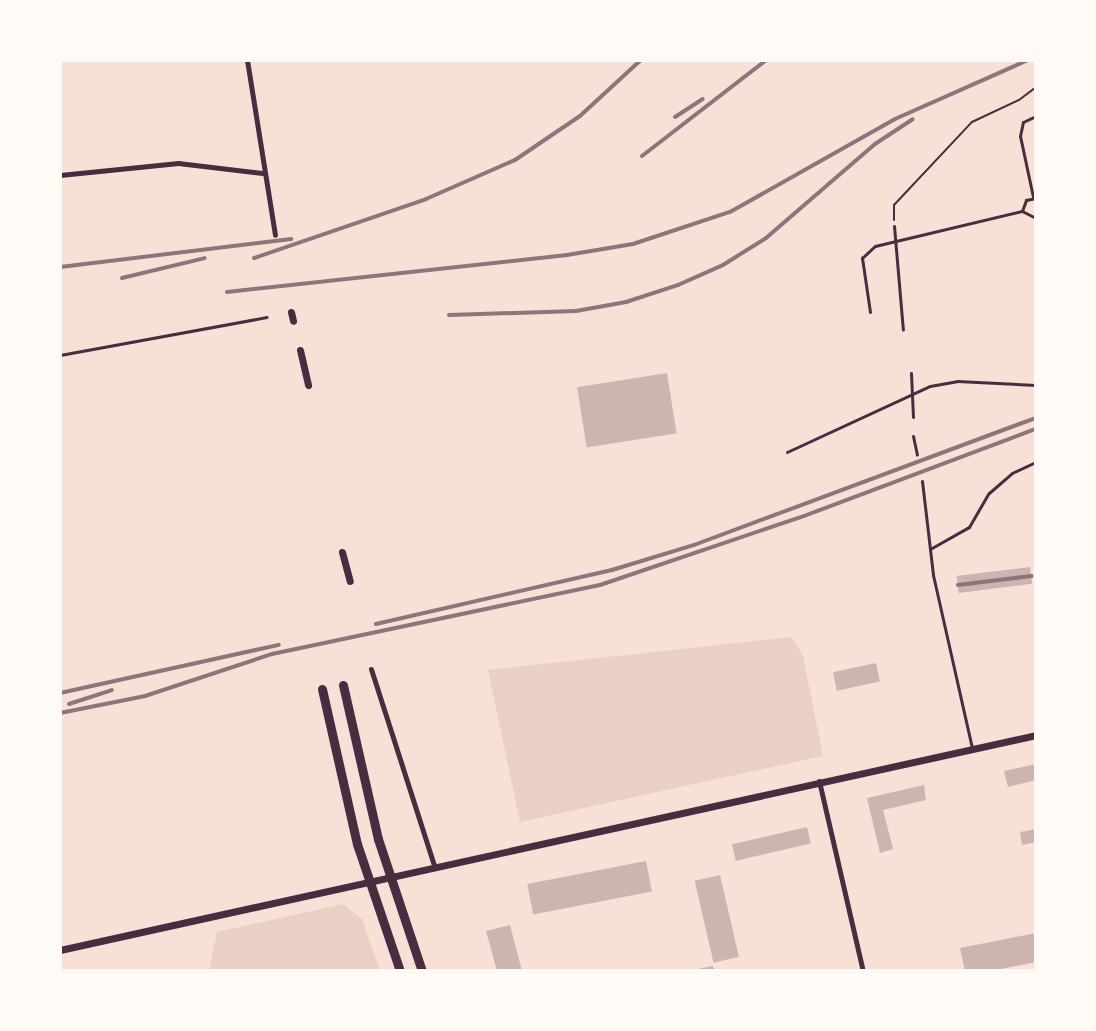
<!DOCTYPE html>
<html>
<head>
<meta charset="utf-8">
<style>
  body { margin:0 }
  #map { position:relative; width:1096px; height:1031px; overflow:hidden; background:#f7e1d7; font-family:"Open Sans",sans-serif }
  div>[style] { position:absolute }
  .green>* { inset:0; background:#ebcfc5 }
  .building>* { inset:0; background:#ccb4b1; transform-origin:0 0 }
  .path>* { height:2px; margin:-1px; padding:0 1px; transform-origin:1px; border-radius:1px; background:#4a2c40 }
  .service>* { height:3px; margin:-1.5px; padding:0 1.5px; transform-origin:1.5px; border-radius:1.5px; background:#4a2c40 }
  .minor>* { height:5px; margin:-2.5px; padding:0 2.5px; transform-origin:2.5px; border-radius:2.5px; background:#4a2c40 }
  .tertiary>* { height:7px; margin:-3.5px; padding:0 3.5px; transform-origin:3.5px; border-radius:3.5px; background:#4a2c40 }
  .primary>* { height:9px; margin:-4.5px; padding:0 4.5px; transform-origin:4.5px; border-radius:4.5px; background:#4a2c40 }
  .rail>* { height:4px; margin:-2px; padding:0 2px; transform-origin:2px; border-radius:2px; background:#8f747c }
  span { translate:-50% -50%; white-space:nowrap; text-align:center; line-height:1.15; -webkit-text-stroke:4.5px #fffaf5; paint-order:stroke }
  .frame { position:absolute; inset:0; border:62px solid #fffaf5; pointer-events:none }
</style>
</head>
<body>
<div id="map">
  <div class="green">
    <i style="clip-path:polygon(792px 637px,803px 656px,823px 756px,520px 822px,488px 670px)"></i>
    <i style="clip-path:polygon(343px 904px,362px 919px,380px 971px,209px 971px,217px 932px)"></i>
  </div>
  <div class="building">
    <i style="left:667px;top:373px;width:61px;height:91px;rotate:81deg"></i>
    <i style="left:1030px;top:567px;width:17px;height:74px;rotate:83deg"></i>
    <i style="left:876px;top:663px;width:19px;height:44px;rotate:78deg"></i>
    <i style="clip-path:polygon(1036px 764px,1036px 780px,1008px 787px,1004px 771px)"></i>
    <i style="clip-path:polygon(924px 785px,926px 800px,883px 810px,893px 849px,880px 853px,867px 798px)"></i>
    <i style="left:807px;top:827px;width:17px;height:77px;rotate:77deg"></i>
    <i style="clip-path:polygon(1036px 829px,1036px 842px,1022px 845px,1020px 832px)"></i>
    <i style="left:646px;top:861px;width:31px;height:121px;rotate:79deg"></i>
    <i style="left:720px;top:875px;width:84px;height:26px;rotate:77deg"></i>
    <i style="clip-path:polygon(510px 925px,522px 971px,497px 971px,486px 931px)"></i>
    <i style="clip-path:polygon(1036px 933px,1036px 962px,991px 971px,965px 971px,960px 948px)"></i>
    <i style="clip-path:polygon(713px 966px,715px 971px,692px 971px,692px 970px)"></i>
  </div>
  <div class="path">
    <i style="left:894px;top:220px;width:15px;rotate:-90deg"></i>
    <i style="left:894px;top:205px;width:114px;rotate:-46.8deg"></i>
    <i style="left:972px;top:122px;width:52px;rotate:-25.1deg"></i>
    <i style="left:1019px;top:100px;width:21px;rotate:-37deg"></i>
  </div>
  <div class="service">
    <i style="left:60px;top:99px;width:19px;rotate:90deg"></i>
    <i style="left:1033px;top:197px;width:62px;rotate:-102deg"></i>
    <i style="left:1020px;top:136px;width:14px;rotate:-78deg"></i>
    <i style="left:1023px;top:122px;width:14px;rotate:-25deg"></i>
    <i style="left:1022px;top:211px;width:12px;rotate:-70deg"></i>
    <i style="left:1026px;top:200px;width:10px;rotate:-11deg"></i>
    <i style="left:1022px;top:211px;width:16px;rotate:27deg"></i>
    <i style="left:894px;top:226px;width:104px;rotate:85.1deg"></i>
    <i style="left:870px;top:312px;width:55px;rotate:-98.4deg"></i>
    <i style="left:862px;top:258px;width:18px;rotate:-43deg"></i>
    <i style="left:875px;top:246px;width:151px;rotate:-13.4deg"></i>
    <i style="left:60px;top:355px;width:210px;rotate:-10.4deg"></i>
    <i style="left:911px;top:373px;width:44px;rotate:87.4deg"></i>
    <i style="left:913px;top:436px;width:19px;rotate:78deg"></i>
    <i style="left:787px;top:452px;width:157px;rotate:-24.8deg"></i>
    <i style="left:930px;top:386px;width:27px;rotate:-10deg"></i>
    <i style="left:957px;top:381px;width:79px;rotate:2.9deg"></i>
    <i style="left:922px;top:481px;width:95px;rotate:83.3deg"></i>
    <i style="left:933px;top:575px;width:177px;rotate:77.3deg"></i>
    <i style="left:930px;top:549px;width:45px;rotate:-29.4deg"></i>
    <i style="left:969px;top:527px;width:39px;rotate:-60deg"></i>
    <i style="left:989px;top:493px;width:30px;rotate:-41deg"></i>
    <i style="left:1012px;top:473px;width:26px;rotate:-25deg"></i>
  </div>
  <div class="minor">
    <i style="left:247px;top:60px;width:177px;rotate:80.9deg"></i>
    <i style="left:60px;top:175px;width:119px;rotate:-5.8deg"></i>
    <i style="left:178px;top:163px;width:85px;rotate:6.8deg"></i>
    <i style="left:371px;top:669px;width:209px;rotate:72.2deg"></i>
    <i style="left:819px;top:781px;width:195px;rotate:77deg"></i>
  </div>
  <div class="tertiary">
    <i style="left:291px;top:312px;width:9px;rotate:77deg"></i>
    <i style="left:300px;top:350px;width:36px;rotate:77deg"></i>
    <i style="left:342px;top:552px;width:30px;rotate:75deg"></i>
    <i style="left:60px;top:950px;width:999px;rotate:-12.42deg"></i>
  </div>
  <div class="primary">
    <i style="left:343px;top:685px;width:158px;rotate:77.2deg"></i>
    <i style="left:378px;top:839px;width:139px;rotate:71.6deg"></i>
    <i style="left:322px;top:689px;width:159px;rotate:77.3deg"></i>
    <i style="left:357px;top:844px;width:134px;rotate:71.3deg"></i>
  </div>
  <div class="rail">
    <i style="left:675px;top:117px;width:33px;rotate:-33deg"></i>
    <i style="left:642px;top:156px;width:157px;rotate:-37.7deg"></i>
    <i style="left:254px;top:258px;width:182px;rotate:-18.9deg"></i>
    <i style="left:426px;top:199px;width:97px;rotate:-23.7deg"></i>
    <i style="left:515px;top:160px;width:78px;rotate:-34.1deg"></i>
    <i style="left:580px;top:116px;width:83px;rotate:-42.6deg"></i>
    <i style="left:60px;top:267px;width:233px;rotate:-6.9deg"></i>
    <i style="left:122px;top:278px;width:85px;rotate:-13.5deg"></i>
    <i style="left:227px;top:292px;width:342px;rotate:-6.2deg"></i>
    <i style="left:567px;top:255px;width:67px;rotate:-9.5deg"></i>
    <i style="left:633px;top:244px;width:102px;rotate:-18.3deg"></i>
    <i style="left:730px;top:212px;width:189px;rotate:-29.4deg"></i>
    <i style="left:895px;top:119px;width:145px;rotate:-23.9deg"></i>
    <i style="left:449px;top:315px;width:127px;rotate:-1.8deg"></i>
    <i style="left:576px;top:311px;width:51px;rotate:-10.2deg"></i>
    <i style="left:626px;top:302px;width:55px;rotate:-18.1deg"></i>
    <i style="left:678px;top:285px;width:49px;rotate:-24deg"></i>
    <i style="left:723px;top:265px;width:51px;rotate:-32.1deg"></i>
    <i style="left:766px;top:238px;width:144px;rotate:-40.8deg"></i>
    <i style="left:875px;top:144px;width:45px;rotate:-33.3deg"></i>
    <i style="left:958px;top:585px;width:74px;rotate:-7deg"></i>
    <i style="left:376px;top:624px;width:242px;rotate:-12.9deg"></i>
    <i style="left:612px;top:570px;width:86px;rotate:-17deg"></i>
    <i style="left:694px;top:545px;width:365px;rotate:-20.4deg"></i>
    <i style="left:60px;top:693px;width:224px;rotate:-12.4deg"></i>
    <i style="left:69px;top:704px;width:45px;rotate:-18deg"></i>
    <i style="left:60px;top:713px;width:87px;rotate:-11.3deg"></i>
    <i style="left:145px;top:696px;width:134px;rotate:-18.3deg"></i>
    <i style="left:272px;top:654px;width:335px;rotate:-11.9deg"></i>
    <i style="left:600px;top:585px;width:215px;rotate:-18.7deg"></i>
    <i style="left:804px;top:516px;width:248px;rotate:-20.6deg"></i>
  </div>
  <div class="frame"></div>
</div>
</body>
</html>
